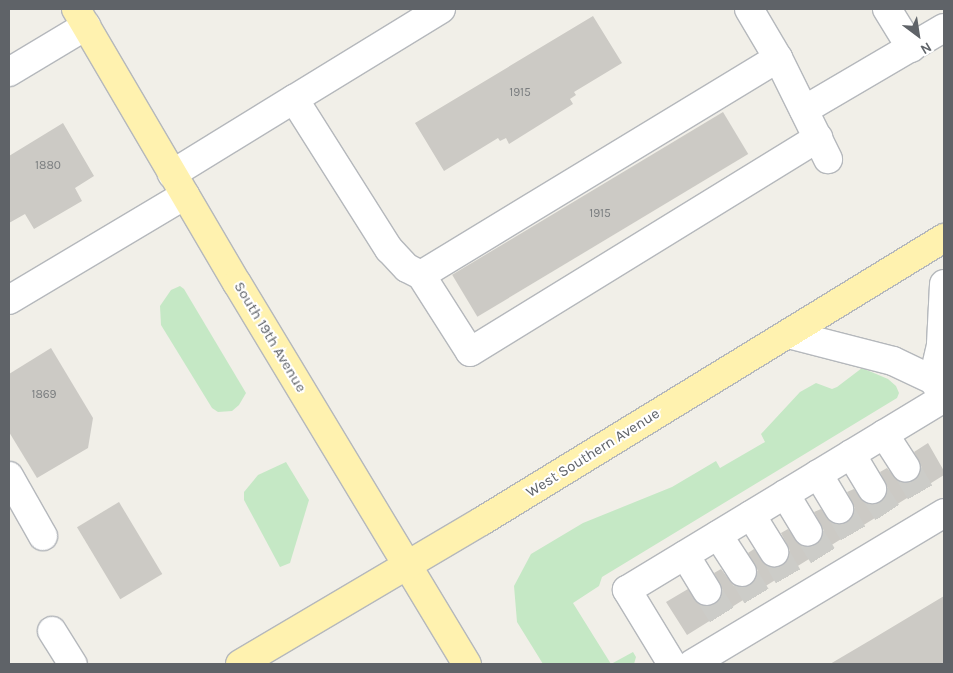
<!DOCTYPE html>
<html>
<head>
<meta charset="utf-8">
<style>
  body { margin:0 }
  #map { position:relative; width:953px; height:673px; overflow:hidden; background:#f1efe8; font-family:Karla,sans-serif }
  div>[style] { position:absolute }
  .green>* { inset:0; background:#c5e8c5 }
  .building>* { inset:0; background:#cccac5; transform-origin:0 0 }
  .minor-tunnel>* { height:28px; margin-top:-14px; transform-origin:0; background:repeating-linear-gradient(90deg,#ccccc8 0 28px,transparent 0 42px) }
  .roads { filter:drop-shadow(1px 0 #b5b8bc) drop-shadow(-1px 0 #b5b8bc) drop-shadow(0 1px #b5b8bc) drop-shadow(0 -1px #b5b8bc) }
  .minor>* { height:28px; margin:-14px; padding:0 14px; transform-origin:14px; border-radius:14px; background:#fff }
  .major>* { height:28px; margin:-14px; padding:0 14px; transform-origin:14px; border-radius:14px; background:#fff2af }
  span { translate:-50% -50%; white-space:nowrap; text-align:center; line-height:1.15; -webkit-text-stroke:4px #fff; paint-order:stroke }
  .number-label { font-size:12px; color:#7a7d7f }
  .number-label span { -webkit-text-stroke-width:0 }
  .street-label { font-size:15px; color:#5f6368 }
  .frame { position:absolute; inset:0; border:10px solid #5f6368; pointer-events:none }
  .north { position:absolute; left:893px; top:10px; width:50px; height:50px; -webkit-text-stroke:4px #fff; paint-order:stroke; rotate:149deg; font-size:14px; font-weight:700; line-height:20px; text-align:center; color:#5f6368 }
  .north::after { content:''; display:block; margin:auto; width:18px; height:22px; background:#5f6368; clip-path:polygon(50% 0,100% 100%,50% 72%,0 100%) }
</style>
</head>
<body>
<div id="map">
  <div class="green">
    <i style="clip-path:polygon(180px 286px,184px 289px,246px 393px,239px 405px,232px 411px,218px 412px,212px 408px,161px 325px,160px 306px,171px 290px)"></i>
    <i style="clip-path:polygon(862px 368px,888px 379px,896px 386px,899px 393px,897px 398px,602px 577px,599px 586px,573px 603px,611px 664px,543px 664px,517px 622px,514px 586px,531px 554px,583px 523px,672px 487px,716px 461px,720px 468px,765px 442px,761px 434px,800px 392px,816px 383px,832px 389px,837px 387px)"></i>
    <i style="clip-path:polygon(286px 462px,309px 500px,290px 563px,280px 567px,244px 500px,244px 492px,258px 475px)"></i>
    <i style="clip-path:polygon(633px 652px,636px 657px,634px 664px,611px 664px)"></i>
  </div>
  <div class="building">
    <i style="clip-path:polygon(593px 16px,622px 63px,574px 92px,576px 95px,570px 99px,573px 104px,509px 144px,506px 138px,500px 141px,498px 138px,444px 171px,415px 123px)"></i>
    <i style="left:723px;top:112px;width:49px;height:316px;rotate:59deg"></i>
    <i style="clip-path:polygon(63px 123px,94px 176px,75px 188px,82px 201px,34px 229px,25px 214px,9px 223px,9px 156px)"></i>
    <i style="clip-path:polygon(51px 348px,93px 418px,88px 448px,37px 478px,9px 432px,9px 374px)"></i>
    <i style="clip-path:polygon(928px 443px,944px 471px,944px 475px,687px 635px,666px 602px,688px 589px,699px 604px,707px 607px,715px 605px,720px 599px,723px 591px,714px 573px,721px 569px,734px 586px,742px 588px,750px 585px,756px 579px,758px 571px,748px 553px,754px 549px,767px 566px,775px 568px,782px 565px,788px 559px,790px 551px,781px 533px,788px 529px,800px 545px,809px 548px,816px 545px,822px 539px,824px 531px,814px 512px,821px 509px,832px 523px,840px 525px,847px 522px,852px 517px,855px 509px,847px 492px,854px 489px,865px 503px,873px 505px,880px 502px,885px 497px,888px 489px,880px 472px,887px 468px,899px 482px,906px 484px,914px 481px,920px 476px,922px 468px,914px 452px)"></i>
    <i style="left:119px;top:502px;width:84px;height:49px;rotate:59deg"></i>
    <i style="clip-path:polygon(944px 596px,944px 664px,830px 664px,869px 641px)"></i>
  </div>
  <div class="minor-tunnel">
    <i style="left:906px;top:468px;width:36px;rotate:60deg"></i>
    <i style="left:872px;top:489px;width:37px;rotate:57deg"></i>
    <i style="left:839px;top:509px;width:36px;rotate:60deg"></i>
    <i style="left:808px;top:532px;width:34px;rotate:58deg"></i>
    <i style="left:774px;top:552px;width:34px;rotate:60deg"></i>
    <i style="left:742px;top:572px;width:33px;rotate:59deg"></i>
    <i style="left:707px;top:591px;width:34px;rotate:58deg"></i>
  </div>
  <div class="roads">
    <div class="minor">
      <i style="left:441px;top:9px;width:172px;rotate:148.5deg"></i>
      <i style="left:294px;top:99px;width:178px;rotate:57.7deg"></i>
      <i style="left:389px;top:249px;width:26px;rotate:47deg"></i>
      <i style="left:407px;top:268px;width:16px;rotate:27deg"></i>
      <i style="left:421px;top:275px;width:418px;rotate:-31.3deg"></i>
      <i style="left:749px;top:9px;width:57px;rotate:59.4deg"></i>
      <i style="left:778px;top:58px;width:113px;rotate:63.7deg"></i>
      <i style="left:887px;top:9px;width:46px;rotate:58.4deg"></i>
      <i style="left:9px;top:72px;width:90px;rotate:-30.9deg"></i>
      <i style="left:804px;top:110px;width:162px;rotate:-30.4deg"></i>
      <i style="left:172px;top:174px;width:143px;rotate:-31.6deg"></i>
      <i style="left:421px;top:275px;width:91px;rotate:57.5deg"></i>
      <i style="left:470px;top:352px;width:409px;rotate:-31.6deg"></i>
      <i style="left:9px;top:300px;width:205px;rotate:-30.8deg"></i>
      <i style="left:788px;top:334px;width:108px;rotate:14.4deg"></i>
      <i style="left:893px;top:361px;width:44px;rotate:25.4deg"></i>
      <i style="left:933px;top:380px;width:20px;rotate:57deg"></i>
      <i style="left:933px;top:380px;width:37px;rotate:-77deg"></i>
      <i style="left:941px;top:344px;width:60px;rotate:-87.1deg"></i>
      <i style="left:884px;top:434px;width:40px;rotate:57.1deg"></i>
      <i style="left:851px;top:454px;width:41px;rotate:59deg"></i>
      <i style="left:818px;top:474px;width:41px;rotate:59deg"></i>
      <i style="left:9px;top:476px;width:69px;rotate:60.5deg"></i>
      <i style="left:785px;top:494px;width:44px;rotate:58.8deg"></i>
      <i style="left:751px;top:515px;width:44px;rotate:58.1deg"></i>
      <i style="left:718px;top:535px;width:44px;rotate:57deg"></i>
      <i style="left:685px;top:555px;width:42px;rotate:58.6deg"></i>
      <i style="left:52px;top:631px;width:39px;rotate:58deg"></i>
      <i style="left:672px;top:664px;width:87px;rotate:-121.3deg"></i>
      <i style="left:627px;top:590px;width:371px;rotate:-31.2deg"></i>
      <i style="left:692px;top:664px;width:294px;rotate:-30.9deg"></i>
    </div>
    <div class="major">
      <i style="left:76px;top:9px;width:318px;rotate:59.6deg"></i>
      <i style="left:237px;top:283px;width:445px;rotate:58.9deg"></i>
      <i style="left:240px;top:664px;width:281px;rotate:-30.6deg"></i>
      <i style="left:482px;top:521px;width:542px;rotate:-31.49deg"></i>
    </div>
  </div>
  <div class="number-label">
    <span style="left:520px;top:93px">1915</span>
    <span style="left:48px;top:166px">1880</span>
    <span style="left:600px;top:214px">1915</span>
    <span style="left:44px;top:395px">1869</span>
  </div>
  <div class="street-label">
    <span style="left:270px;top:337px;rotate:59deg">South 19th Avenue</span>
    <span style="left:593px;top:453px;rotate:-32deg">West Southern Avenue</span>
  </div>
  <div class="frame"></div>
  <div class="north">N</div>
</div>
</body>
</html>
